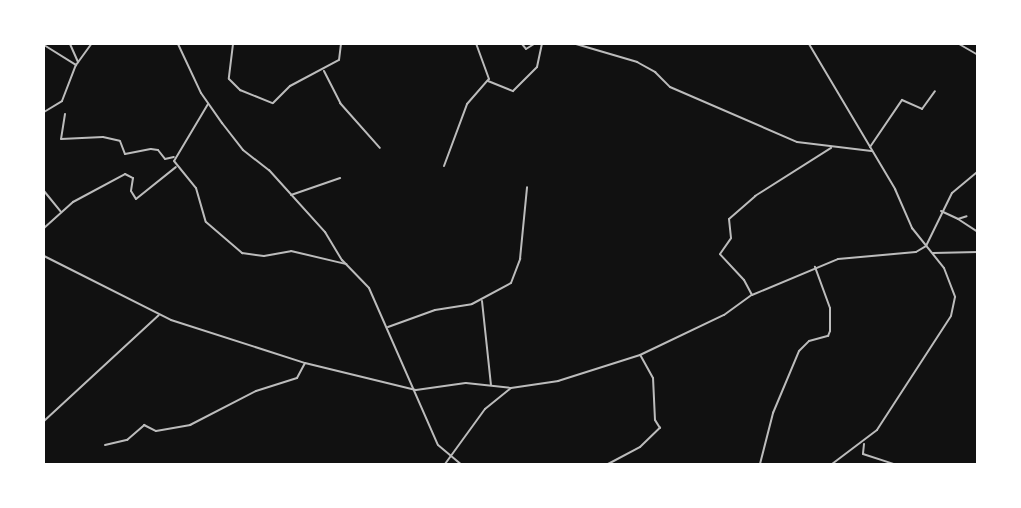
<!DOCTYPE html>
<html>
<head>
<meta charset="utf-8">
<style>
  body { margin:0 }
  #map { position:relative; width:1021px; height:508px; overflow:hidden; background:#111; font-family:Arial,sans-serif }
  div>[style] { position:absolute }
  .minor>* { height:2px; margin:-1px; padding:0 1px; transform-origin:1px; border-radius:1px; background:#bcbcbc }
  span { translate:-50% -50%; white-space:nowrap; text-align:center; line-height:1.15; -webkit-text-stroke:5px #fff; paint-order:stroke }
  .frame { position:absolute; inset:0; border:45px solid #fff; pointer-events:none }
</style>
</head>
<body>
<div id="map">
  <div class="minor">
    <i style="left:70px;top:44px;width:20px;rotate:66deg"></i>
    <i style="left:178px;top:44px;width:54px;rotate:64.9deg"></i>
    <i style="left:201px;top:93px;width:37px;rotate:55deg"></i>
    <i style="left:222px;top:123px;width:34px;rotate:52deg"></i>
    <i style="left:243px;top:150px;width:33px;rotate:38deg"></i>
    <i style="left:269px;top:170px;width:84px;rotate:47.9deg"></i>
    <i style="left:325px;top:232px;width:33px;rotate:59deg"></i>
    <i style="left:342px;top:260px;width:39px;rotate:46deg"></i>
    <i style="left:369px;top:288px;width:171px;rotate:66.3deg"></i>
    <i style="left:438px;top:445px;width:30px;rotate:40deg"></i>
    <i style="left:233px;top:44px;width:35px;rotate:97deg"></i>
    <i style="left:229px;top:79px;width:16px;rotate:45deg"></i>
    <i style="left:240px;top:90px;width:35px;rotate:22deg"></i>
    <i style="left:273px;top:103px;width:24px;rotate:-45deg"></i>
    <i style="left:290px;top:86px;width:55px;rotate:-28deg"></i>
    <i style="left:339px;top:60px;width:16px;rotate:-83deg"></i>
    <i style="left:522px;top:44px;width:6px;rotate:51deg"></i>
    <i style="left:526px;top:49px;width:9px;rotate:-32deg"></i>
    <i style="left:576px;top:44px;width:64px;rotate:16.4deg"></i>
    <i style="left:637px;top:62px;width:21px;rotate:29deg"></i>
    <i style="left:655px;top:72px;width:21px;rotate:45deg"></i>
    <i style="left:670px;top:87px;width:138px;rotate:23.4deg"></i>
    <i style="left:797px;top:142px;width:75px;rotate:6.9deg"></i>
    <i style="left:809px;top:44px;width:169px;rotate:59.3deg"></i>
    <i style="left:895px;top:189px;width:43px;rotate:66.4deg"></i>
    <i style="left:912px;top:228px;width:51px;rotate:51.3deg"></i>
    <i style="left:944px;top:268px;width:31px;rotate:69deg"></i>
    <i style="left:955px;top:297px;width:19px;rotate:102deg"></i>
    <i style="left:951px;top:316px;width:136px;rotate:123deg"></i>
    <i style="left:877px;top:430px;width:56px;rotate:142.9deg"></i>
    <i style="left:959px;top:44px;width:22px;rotate:30deg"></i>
    <i style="left:44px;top:45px;width:38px;rotate:32deg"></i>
    <i style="left:324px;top:71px;width:36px;rotate:63deg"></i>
    <i style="left:340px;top:103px;width:60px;rotate:48.4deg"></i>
    <i style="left:488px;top:81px;width:27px;rotate:22deg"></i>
    <i style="left:513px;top:91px;width:34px;rotate:-45deg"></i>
    <i style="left:537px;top:67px;width:24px;rotate:-78deg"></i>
    <i style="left:208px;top:104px;width:66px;rotate:120.8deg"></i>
    <i style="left:174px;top:161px;width:35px;rotate:51deg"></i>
    <i style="left:196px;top:188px;width:35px;rotate:74deg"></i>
    <i style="left:206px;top:222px;width:48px;rotate:40.7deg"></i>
    <i style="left:242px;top:253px;width:22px;rotate:8deg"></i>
    <i style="left:264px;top:256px;width:27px;rotate:-10deg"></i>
    <i style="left:291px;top:251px;width:57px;rotate:13.3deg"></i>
    <i style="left:44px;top:112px;width:21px;rotate:-31deg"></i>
    <i style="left:62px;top:101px;width:39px;rotate:-69deg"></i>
    <i style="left:76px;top:65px;width:26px;rotate:-54deg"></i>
    <i style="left:65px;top:114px;width:25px;rotate:99deg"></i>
    <i style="left:61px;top:139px;width:42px;rotate:-2.7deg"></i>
    <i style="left:103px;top:137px;width:17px;rotate:13deg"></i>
    <i style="left:120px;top:141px;width:14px;rotate:69deg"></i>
    <i style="left:125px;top:154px;width:26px;rotate:-11deg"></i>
    <i style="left:151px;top:149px;width:7px;rotate:8deg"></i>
    <i style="left:158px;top:150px;width:11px;rotate:52deg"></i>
    <i style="left:165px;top:159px;width:9px;rotate:-13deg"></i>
    <i style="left:870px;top:147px;width:57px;rotate:-55.8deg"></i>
    <i style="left:902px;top:100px;width:22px;rotate:24deg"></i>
    <i style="left:922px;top:109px;width:22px;rotate:-54deg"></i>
    <i style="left:444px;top:166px;width:66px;rotate:-69.6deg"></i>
    <i style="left:467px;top:104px;width:33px;rotate:-49deg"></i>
    <i style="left:489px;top:79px;width:37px;rotate:-110deg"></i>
    <i style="left:44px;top:191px;width:27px;rotate:51deg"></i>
    <i style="left:291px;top:195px;width:52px;rotate:-19.1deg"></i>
    <i style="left:941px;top:211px;width:19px;rotate:25deg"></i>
    <i style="left:958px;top:219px;width:9px;rotate:-18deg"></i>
    <i style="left:958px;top:219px;width:24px;rotate:33deg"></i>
    <i style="left:44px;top:228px;width:39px;rotate:-42deg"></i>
    <i style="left:73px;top:202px;width:59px;rotate:-28.3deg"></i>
    <i style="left:125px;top:174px;width:9px;rotate:27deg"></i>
    <i style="left:133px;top:178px;width:13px;rotate:99deg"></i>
    <i style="left:131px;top:191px;width:9px;rotate:58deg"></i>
    <i style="left:136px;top:199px;width:51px;rotate:-38.7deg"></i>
    <i style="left:933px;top:253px;width:45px;rotate:-1.3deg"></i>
    <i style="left:44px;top:256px;width:142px;rotate:26.7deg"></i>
    <i style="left:171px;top:320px;width:141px;rotate:17.8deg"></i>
    <i style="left:305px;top:363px;width:114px;rotate:13.7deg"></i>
    <i style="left:416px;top:390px;width:50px;rotate:-8deg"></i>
    <i style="left:466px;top:383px;width:45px;rotate:6.3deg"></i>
    <i style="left:752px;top:295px;width:17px;rotate:-118deg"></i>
    <i style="left:744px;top:280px;width:35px;rotate:-133deg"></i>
    <i style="left:720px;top:254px;width:19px;rotate:-55deg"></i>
    <i style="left:731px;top:238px;width:19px;rotate:-96deg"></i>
    <i style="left:729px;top:219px;width:35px;rotate:-41deg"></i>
    <i style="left:755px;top:196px;width:90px;rotate:-32.3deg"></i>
    <i style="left:482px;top:301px;width:84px;rotate:83.9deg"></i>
    <i style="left:388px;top:327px;width:50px;rotate:-19.9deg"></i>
    <i style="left:435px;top:310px;width:37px;rotate:-9deg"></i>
    <i style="left:472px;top:304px;width:44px;rotate:-28.3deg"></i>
    <i style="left:511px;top:283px;width:26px;rotate:-69deg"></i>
    <i style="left:520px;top:259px;width:72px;rotate:-84.4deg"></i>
    <i style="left:44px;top:421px;width:156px;rotate:-42.7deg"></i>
    <i style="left:864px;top:444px;width:10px;rotate:96deg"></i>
    <i style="left:863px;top:454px;width:32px;rotate:18deg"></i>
    <i style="left:105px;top:445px;width:23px;rotate:-13deg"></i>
    <i style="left:127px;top:440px;width:23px;rotate:-41deg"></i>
    <i style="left:144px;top:425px;width:13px;rotate:27deg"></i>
    <i style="left:156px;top:431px;width:35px;rotate:-10deg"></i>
    <i style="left:190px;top:425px;width:74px;rotate:-27.3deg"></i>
    <i style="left:256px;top:391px;width:43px;rotate:-17.6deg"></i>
    <i style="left:297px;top:378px;width:17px;rotate:-62deg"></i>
    <i style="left:445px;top:464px;width:68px;rotate:-54deg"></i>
    <i style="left:485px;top:409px;width:33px;rotate:-39deg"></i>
    <i style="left:511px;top:388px;width:48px;rotate:-8.5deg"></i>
    <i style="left:558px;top:381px;width:86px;rotate:-17.6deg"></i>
    <i style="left:640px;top:355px;width:93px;rotate:-25.5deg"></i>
    <i style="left:724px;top:315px;width:34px;rotate:-36deg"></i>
    <i style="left:752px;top:295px;width:93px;rotate:-22.7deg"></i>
    <i style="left:838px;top:259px;width:78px;rotate:-5.1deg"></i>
    <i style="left:916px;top:252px;width:12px;rotate:-31deg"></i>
    <i style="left:926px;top:246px;width:59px;rotate:-63.9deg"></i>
    <i style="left:952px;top:193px;width:34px;rotate:-40deg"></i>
    <i style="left:608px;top:464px;width:36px;rotate:-28deg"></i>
    <i style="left:640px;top:447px;width:28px;rotate:-44deg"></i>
    <i style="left:660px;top:428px;width:9px;rotate:-122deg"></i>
    <i style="left:655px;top:420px;width:42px;rotate:-92.7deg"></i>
    <i style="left:653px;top:378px;width:26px;rotate:-119deg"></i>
    <i style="left:760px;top:464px;width:53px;rotate:-75.7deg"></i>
    <i style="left:773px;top:413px;width:67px;rotate:-67.2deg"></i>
    <i style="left:799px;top:351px;width:14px;rotate:-45deg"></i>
    <i style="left:809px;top:341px;width:20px;rotate:-15deg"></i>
    <i style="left:828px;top:336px;width:5px;rotate:-68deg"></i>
    <i style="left:830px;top:331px;width:23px;rotate:-90deg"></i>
    <i style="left:830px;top:308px;width:44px;rotate:-110.1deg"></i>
  </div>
  <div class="frame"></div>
</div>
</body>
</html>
